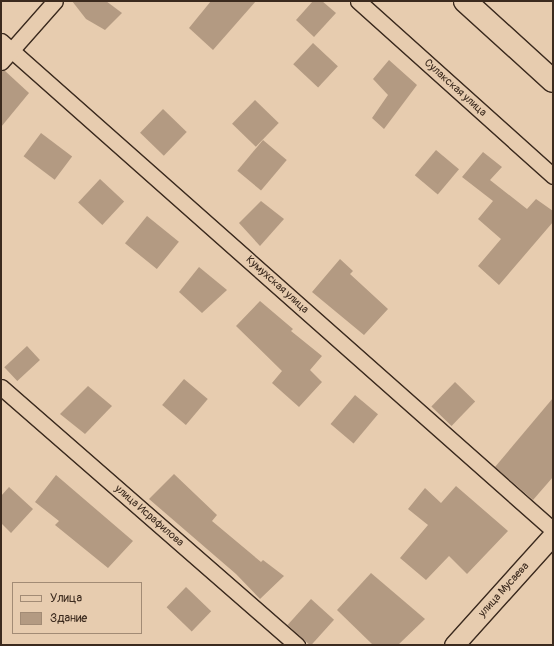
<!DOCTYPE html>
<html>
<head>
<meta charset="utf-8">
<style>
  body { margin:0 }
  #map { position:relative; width:554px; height:646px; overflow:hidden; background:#e7ccaf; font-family:Pangolin,sans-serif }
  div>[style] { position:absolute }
  .building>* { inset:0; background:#b39a82; transform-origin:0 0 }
  .roads { filter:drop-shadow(1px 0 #3b2a1e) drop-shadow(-1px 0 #3b2a1e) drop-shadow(0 1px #3b2a1e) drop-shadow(0 -1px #3b2a1e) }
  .minor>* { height:15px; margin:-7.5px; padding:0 7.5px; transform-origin:7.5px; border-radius:7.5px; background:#e7ccaf }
  .tertiary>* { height:19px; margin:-9.5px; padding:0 9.5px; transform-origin:9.5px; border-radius:9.5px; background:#e7ccaf }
  .trunk>* { height:22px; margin:-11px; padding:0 11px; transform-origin:11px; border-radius:11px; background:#e7ccaf }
  span { translate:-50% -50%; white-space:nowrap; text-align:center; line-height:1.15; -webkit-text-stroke:3px #e7ccaf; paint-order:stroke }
  .street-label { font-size:11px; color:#3b2a1e }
  .frame { position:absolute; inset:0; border:2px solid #3b2a1e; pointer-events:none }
  .legend { position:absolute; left:12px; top:582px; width:130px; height:52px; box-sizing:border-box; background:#e7ccaf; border:1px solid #a28b75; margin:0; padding:5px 7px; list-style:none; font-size:12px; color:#3b2a1e }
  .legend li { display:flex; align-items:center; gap:8px; height:20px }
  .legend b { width:20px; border:1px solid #a28b75 }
</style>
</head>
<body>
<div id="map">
  <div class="building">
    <i style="clip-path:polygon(72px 1px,106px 1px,122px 13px,105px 30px,86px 19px)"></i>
    <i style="clip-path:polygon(211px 1px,256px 1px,213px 50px,189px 28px)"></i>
    <i style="clip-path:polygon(313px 1px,322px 1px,336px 13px,314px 37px,296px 20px)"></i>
    <i style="left:313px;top:43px;width:34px;height:29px;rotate:43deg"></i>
    <i style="clip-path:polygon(389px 60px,417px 85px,384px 129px,372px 118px,388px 95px,373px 79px)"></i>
    <i style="clip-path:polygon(4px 70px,29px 93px,1px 127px,1px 71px)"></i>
    <i style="left:255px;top:100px;width:33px;height:33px;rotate:44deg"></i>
    <i style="left:163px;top:109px;width:33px;height:33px;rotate:44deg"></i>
    <i style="left:41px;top:133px;width:39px;height:29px;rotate:37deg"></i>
    <i style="left:263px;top:140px;width:31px;height:40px;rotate:40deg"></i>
    <i style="left:436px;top:150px;width:30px;height:33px;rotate:40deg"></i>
    <i style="clip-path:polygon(483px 152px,502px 167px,490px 180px,527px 209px,536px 199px,553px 211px,553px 222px,499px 285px,478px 266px,501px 239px,478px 219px,493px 201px,462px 177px)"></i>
    <i style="left:100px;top:179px;width:33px;height:32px;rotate:43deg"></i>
    <i style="clip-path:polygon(261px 201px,284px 219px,260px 246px,239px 223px)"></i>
    <i style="left:147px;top:216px;width:41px;height:35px;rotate:39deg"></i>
    <i style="clip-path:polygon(340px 259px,353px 271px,350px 274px,388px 309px,364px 335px,312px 292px)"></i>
    <i style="clip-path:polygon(199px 267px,227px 290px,202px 313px,179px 292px)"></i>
    <i style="clip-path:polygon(260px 301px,293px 329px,291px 331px,322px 356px,310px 370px,322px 382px,299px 407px,272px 383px,282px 371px,236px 326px)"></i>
    <i style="left:27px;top:346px;width:19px;height:31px;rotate:47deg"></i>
    <i style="left:184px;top:379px;width:31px;height:34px;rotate:40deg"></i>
    <i style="left:455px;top:382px;width:28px;height:34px;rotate:44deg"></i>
    <i style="clip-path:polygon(88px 386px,112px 406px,85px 434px,60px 414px)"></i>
    <i style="left:355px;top:395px;width:30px;height:38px;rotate:40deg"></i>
    <i style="clip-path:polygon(553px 398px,553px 477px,533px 500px,495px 467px)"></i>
    <i style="clip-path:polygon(174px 474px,217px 515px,212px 521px,261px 562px,263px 560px,284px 576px,260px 599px,236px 574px,149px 499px)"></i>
    <i style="clip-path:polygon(56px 475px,133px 541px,108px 568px,55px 525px,59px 521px,35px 502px)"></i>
    <i style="clip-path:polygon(456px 486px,508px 531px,467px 574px,449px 556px,426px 580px,400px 558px,428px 525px,408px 509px,425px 488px,441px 503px)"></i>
    <i style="clip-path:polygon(9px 487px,33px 509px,11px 533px,1px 523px,1px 496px)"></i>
    <i style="clip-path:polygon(371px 573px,425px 619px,398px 645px,373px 645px,337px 610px)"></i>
    <i style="left:186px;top:587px;width:35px;height:28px;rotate:44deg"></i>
    <i style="left:311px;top:599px;width:31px;height:35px;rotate:42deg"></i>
  </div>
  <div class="roads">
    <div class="minor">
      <i style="left:358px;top:1px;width:262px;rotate:41.9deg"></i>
      <i style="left:1px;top:41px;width:737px;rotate:41.54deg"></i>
      <i style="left:1px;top:62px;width:81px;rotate:-48.5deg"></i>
      <i style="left:1px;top:387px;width:393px;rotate:41.1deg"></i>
    </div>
    <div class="tertiary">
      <i style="left:454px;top:645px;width:148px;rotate:-48deg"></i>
    </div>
    <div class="trunk">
      <i style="left:465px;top:1px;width:119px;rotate:42.3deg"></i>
    </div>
  </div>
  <div class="street-label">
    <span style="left:455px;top:88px;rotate:42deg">Сулакская улица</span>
    <span style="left:277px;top:285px;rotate:42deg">Кумухская улица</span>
    <span style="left:149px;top:516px;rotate:41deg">улица Исрафилова</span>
    <span style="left:504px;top:590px;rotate:-48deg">улица Мусаева</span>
  </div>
  <div class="frame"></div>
  <ul class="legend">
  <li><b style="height:5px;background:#e7ccaf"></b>Улица</li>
  <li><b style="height:11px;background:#b39a82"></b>Здание</li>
  </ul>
</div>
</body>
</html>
